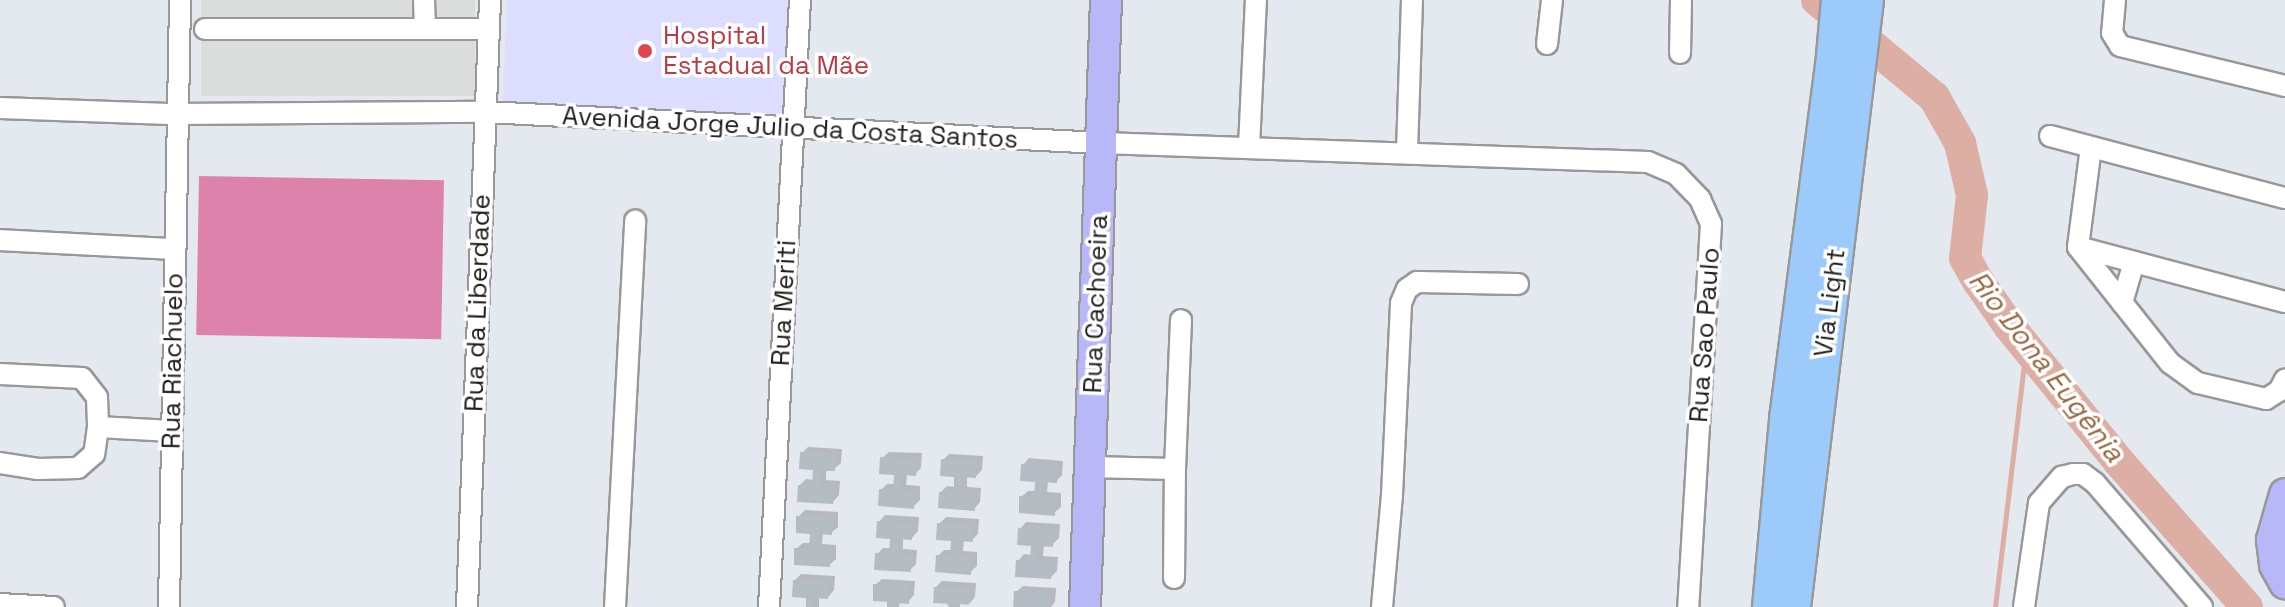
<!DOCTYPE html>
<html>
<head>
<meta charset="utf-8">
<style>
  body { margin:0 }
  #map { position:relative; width:2285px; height:607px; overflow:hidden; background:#e4e8ef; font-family:"Space Grotesk",sans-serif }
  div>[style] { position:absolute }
  .residential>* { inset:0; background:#dbdcdc; transform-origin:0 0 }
  .education>* { inset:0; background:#dddeff }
  .pitch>* { inset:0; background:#dd82aa; transform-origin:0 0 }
  .shadow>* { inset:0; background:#0003 }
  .stream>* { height:5px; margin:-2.5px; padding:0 2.5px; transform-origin:2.5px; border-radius:2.5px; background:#dcaea4 }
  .river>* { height:32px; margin:-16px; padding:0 16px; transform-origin:16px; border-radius:16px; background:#dcaea4 }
  .building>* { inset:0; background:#b3bdc3; transform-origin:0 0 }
  .roads { filter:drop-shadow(2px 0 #989898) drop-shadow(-2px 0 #989898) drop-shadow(0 2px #989898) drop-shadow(0 -2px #989898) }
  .street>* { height:20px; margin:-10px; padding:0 10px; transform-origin:10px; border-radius:10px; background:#fff }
  .secondary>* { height:30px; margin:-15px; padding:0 15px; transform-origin:15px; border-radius:15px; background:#b8b8f9 }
  .primary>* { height:32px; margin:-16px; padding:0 16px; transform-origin:16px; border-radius:16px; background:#9ccafb }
  .dots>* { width:22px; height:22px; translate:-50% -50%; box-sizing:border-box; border:4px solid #fff; border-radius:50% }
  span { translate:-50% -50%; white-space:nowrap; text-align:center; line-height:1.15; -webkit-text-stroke:7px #fff; paint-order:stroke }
  .health-label { font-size:26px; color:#be3a42 }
  .left { translate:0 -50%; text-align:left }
  .street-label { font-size:26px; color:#1e1e1e }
  .water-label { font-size:28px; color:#956842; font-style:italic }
</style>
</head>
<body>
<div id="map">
  <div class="residential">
    <i style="left:201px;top:0;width:274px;height:96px"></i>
  </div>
  <div class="education">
    <i style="clip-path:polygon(507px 0,787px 0,783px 122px,503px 101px)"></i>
  </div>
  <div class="pitch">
    <i style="left:199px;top:176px;width:245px;height:159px;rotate:1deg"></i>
  </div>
  <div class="shadow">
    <i style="clip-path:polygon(808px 447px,842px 449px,841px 463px,834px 469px,826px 469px,826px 480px,840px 481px,839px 495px,833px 502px,800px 485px,806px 479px,815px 480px,815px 468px,802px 453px)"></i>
    <i style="clip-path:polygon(889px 452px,922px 453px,921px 468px,915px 474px,907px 474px,906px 485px,920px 486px,920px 500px,913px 507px,881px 490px,887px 484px,895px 484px,896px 473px,882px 458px)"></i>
    <i style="clip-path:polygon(949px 454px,983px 456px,982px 470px,976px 476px,967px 476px,967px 487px,981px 488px,980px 502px,974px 509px,941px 492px,947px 486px,956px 487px,956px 475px,943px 460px)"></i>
    <i style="clip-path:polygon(1029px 458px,1063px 461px,1062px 475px,1056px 481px,1048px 481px,1047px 492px,1061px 493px,1061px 507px,1054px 513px,1021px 497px,1028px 491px,1036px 491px,1037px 480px,1023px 465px)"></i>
    <i style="clip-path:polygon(805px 510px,838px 512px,838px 527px,831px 533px,823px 533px,822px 544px,836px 545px,836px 559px,829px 565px,796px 549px,803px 543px,811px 543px,812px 532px,798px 517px)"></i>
    <i style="clip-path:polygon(885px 515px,919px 517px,918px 531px,912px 538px,903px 537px,903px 549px,917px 550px,916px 564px,910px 570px,877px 554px,883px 548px,892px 548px,892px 537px,879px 522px)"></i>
    <i style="clip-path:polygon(946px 517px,979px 519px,978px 534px,972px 540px,964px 540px,963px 551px,977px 552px,977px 566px,970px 572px,938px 556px,944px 550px,952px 550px,953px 539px,939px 524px)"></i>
    <i style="clip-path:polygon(1026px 522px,1060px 524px,1059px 538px,1052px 545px,1044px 544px,1043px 556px,1058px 557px,1057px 571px,1051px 577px,1018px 561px,1024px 554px,1033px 555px,1033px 544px,1020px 529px)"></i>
    <i style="clip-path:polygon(801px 574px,835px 576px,834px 590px,828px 597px,819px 596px,819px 607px,799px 607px,808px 607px,808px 596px,795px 580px)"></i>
    <i style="clip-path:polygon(882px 579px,915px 581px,914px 595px,908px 602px,900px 601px,899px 607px,889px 607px,889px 601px,875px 585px)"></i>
    <i style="clip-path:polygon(942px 581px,976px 583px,975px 597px,969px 604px,960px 603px,960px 607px,949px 607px,936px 587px)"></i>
    <i style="clip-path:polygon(1023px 586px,1056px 588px,1055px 602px,1051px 607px,1016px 607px,1016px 592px)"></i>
  </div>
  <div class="stream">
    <i style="left:1995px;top:607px;width:244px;rotate:-83.2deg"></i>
    <i style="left:2024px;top:365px;width:42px;rotate:-111deg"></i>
  </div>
  <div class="river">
    <i style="left:1817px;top:0;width:152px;rotate:39.7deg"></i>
    <i style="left:1934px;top:97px;width:53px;rotate:60.5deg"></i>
    <i style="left:1960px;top:143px;width:53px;rotate:77deg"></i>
    <i style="left:1972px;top:195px;width:63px;rotate:96.3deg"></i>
    <i style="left:1965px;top:258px;width:26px;rotate:61deg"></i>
    <i style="left:1978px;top:281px;width:55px;rotate:55.4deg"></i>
    <i style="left:2009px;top:326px;width:176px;rotate:51deg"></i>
    <i style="left:2120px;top:463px;width:192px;rotate:48.6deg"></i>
  </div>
  <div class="building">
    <i style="clip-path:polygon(800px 452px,836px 454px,835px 471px,821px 471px,820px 486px,835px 487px,833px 504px,797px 502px,798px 485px,812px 485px,813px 470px,799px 469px)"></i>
    <i style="clip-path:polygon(880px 457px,917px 459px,916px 476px,902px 475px,901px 491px,915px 491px,914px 509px,878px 506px,879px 489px,893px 490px,894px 475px,879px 474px)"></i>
    <i style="clip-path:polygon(941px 459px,977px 461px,976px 478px,962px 477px,961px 493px,976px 494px,975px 511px,938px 508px,939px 492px,954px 492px,954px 477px,940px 476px)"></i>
    <i style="clip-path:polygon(1021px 464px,1058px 466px,1057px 483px,1042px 482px,1041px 498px,1056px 498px,1055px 516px,1019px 513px,1019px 496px,1034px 497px,1035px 482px,1020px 481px)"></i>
    <i style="clip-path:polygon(796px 516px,833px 518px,832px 535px,818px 534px,817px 549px,831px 550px,830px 567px,794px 565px,794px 548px,809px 549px,810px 534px,796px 533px)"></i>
    <i style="clip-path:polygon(877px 521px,913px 523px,912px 540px,898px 539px,897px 554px,911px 555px,911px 572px,874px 570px,875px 553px,889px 554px,890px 539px,876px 538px)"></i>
    <i style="clip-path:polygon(937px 523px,974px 525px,973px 542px,959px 541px,958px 556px,972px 557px,971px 575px,935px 572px,936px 555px,950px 556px,951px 541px,936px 540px)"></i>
    <i style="clip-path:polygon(1018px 528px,1054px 530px,1053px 547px,1039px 546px,1038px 561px,1053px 562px,1051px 579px,1015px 577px,1016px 560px,1030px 561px,1031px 546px,1017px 545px)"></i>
    <i style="clip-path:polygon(793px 580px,829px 582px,828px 599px,814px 598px,814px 607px,806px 607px,806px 598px,792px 597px)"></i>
    <i style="clip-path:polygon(873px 584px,910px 586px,909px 604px,895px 603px,894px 607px,887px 607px,887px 602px,873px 601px)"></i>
    <i style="left:934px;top:587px;width:36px;height:16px;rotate:3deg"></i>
    <i style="left:1014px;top:591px;width:37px;height:16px;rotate:3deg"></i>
  </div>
  <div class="roads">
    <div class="street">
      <i style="left:424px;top:0;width:29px;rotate:88deg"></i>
      <i style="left:2115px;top:0;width:33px;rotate:95deg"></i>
      <i style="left:2112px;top:33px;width:15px;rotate:58deg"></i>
      <i style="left:2120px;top:46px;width:170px;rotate:13.6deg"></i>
      <i style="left:205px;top:29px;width:283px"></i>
      <i style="left:1547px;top:44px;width:44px;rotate:-83.5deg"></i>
      <i style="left:1680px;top:53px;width:53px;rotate:-88.9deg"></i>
      <i style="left:0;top:108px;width:176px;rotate:2deg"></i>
      <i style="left:176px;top:114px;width:309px;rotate:-0.4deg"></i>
      <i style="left:485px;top:112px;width:618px;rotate:2.88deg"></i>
      <i style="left:1102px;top:143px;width:546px;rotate:1.99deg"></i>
      <i style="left:1648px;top:162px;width:30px;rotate:23deg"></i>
      <i style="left:1676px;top:174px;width:35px;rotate:46deg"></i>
      <i style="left:1700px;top:199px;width:27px;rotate:66deg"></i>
      <i style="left:1711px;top:224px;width:384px;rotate:93.4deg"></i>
      <i style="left:2050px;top:136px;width:243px;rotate:14.8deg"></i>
      <i style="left:1249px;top:147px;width:147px;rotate:-87.3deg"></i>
      <i style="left:2091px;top:147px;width:101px;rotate:97.4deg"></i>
      <i style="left:2078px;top:247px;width:148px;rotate:51.6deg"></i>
      <i style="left:2170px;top:363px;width:34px;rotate:36deg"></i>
      <i style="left:2198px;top:383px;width:70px;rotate:13.2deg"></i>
      <i style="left:2266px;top:399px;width:15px;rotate:-32deg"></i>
      <i style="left:2279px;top:391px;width:13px;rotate:-63deg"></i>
      <i style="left:1407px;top:151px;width:151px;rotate:-88.1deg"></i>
      <i style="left:0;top:240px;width:174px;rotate:3deg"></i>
      <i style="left:2078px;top:247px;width:214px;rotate:14.9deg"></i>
      <i style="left:2122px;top:303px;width:43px;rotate:-73.7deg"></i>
      <i style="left:0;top:374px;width:82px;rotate:2.8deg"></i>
      <i style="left:82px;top:378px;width:24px;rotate:52deg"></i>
      <i style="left:97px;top:397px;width:30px;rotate:88deg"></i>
      <i style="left:98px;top:427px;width:27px;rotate:98deg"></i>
      <i style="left:94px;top:454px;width:21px;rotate:139deg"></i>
      <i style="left:78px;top:468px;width:40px;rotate:178.6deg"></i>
      <i style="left:38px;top:469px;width:38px;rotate:-171deg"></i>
      <i style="left:98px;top:427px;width:74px;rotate:3.1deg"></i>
      <i style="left:1090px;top:467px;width:85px;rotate:1.3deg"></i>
      <i style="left:1175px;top:469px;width:149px;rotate:-87.7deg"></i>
      <i style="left:1174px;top:578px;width:109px;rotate:-89.5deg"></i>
      <i style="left:0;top:604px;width:54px;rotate:3.2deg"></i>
      <i style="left:169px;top:607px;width:607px;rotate:-88.96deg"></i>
      <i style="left:467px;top:607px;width:607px;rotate:-87.83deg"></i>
      <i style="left:615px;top:607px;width:387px;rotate:-87deg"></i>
      <i style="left:769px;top:607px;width:608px;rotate:-87.08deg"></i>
      <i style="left:1382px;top:607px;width:112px;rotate:-84.9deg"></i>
      <i style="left:1392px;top:495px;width:192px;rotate:-87.3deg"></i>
      <i style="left:1401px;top:303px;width:15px;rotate:-67deg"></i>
      <i style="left:1407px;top:289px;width:12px;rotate:-35deg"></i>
      <i style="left:1417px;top:282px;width:101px;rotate:1.1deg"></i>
      <i style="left:2024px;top:607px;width:105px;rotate:-81.8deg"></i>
      <i style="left:2039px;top:503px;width:35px;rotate:-49deg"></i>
      <i style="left:2062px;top:477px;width:11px;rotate:-15deg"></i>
      <i style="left:2073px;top:474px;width:10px"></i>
      <i style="left:2083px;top:474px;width:15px;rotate:37deg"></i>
      <i style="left:2095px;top:483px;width:164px;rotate:49.2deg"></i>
    </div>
    <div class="secondary">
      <i style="left:2285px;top:494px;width:48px;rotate:105.8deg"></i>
      <i style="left:2272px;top:540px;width:25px;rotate:83deg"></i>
      <i style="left:2275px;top:565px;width:21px;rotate:61deg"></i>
      <i style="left:1085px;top:607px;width:607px;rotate:-88.02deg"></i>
    </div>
    <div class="primary">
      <i style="left:1769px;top:607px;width:189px;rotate:-84.8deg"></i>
      <i style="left:1786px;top:419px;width:355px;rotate:-82.6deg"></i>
      <i style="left:1832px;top:67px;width:67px;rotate:-84.9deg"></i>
      <i style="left:1794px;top:607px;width:611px;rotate:-83.14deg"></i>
    </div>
  </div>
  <div class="dots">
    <i style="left:645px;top:51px;background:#e0444e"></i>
  </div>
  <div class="health-label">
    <span class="left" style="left:663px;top:51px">Hospital<br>Estadual da Mãe</span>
  </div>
  <div class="street-label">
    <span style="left:790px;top:128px;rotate:3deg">Avenida Jorge Julio da Costa Santos</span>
    <span style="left:478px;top:303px;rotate:-88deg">Rua da Liberdade</span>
    <span style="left:784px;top:303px;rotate:-87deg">Rua Meriti</span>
    <span style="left:1830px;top:303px;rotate:-83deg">Via Light</span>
    <span style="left:1096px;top:304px;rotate:-88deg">Rua Cachoeira</span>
    <span style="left:1705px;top:335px;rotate:-86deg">Rua Sao Paulo</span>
    <span style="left:173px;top:361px;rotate:-89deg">Rua Riachuelo</span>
  </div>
  <div class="water-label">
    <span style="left:2047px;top:366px;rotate:52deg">Rio Dona Eugênia</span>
  </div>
</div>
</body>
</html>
